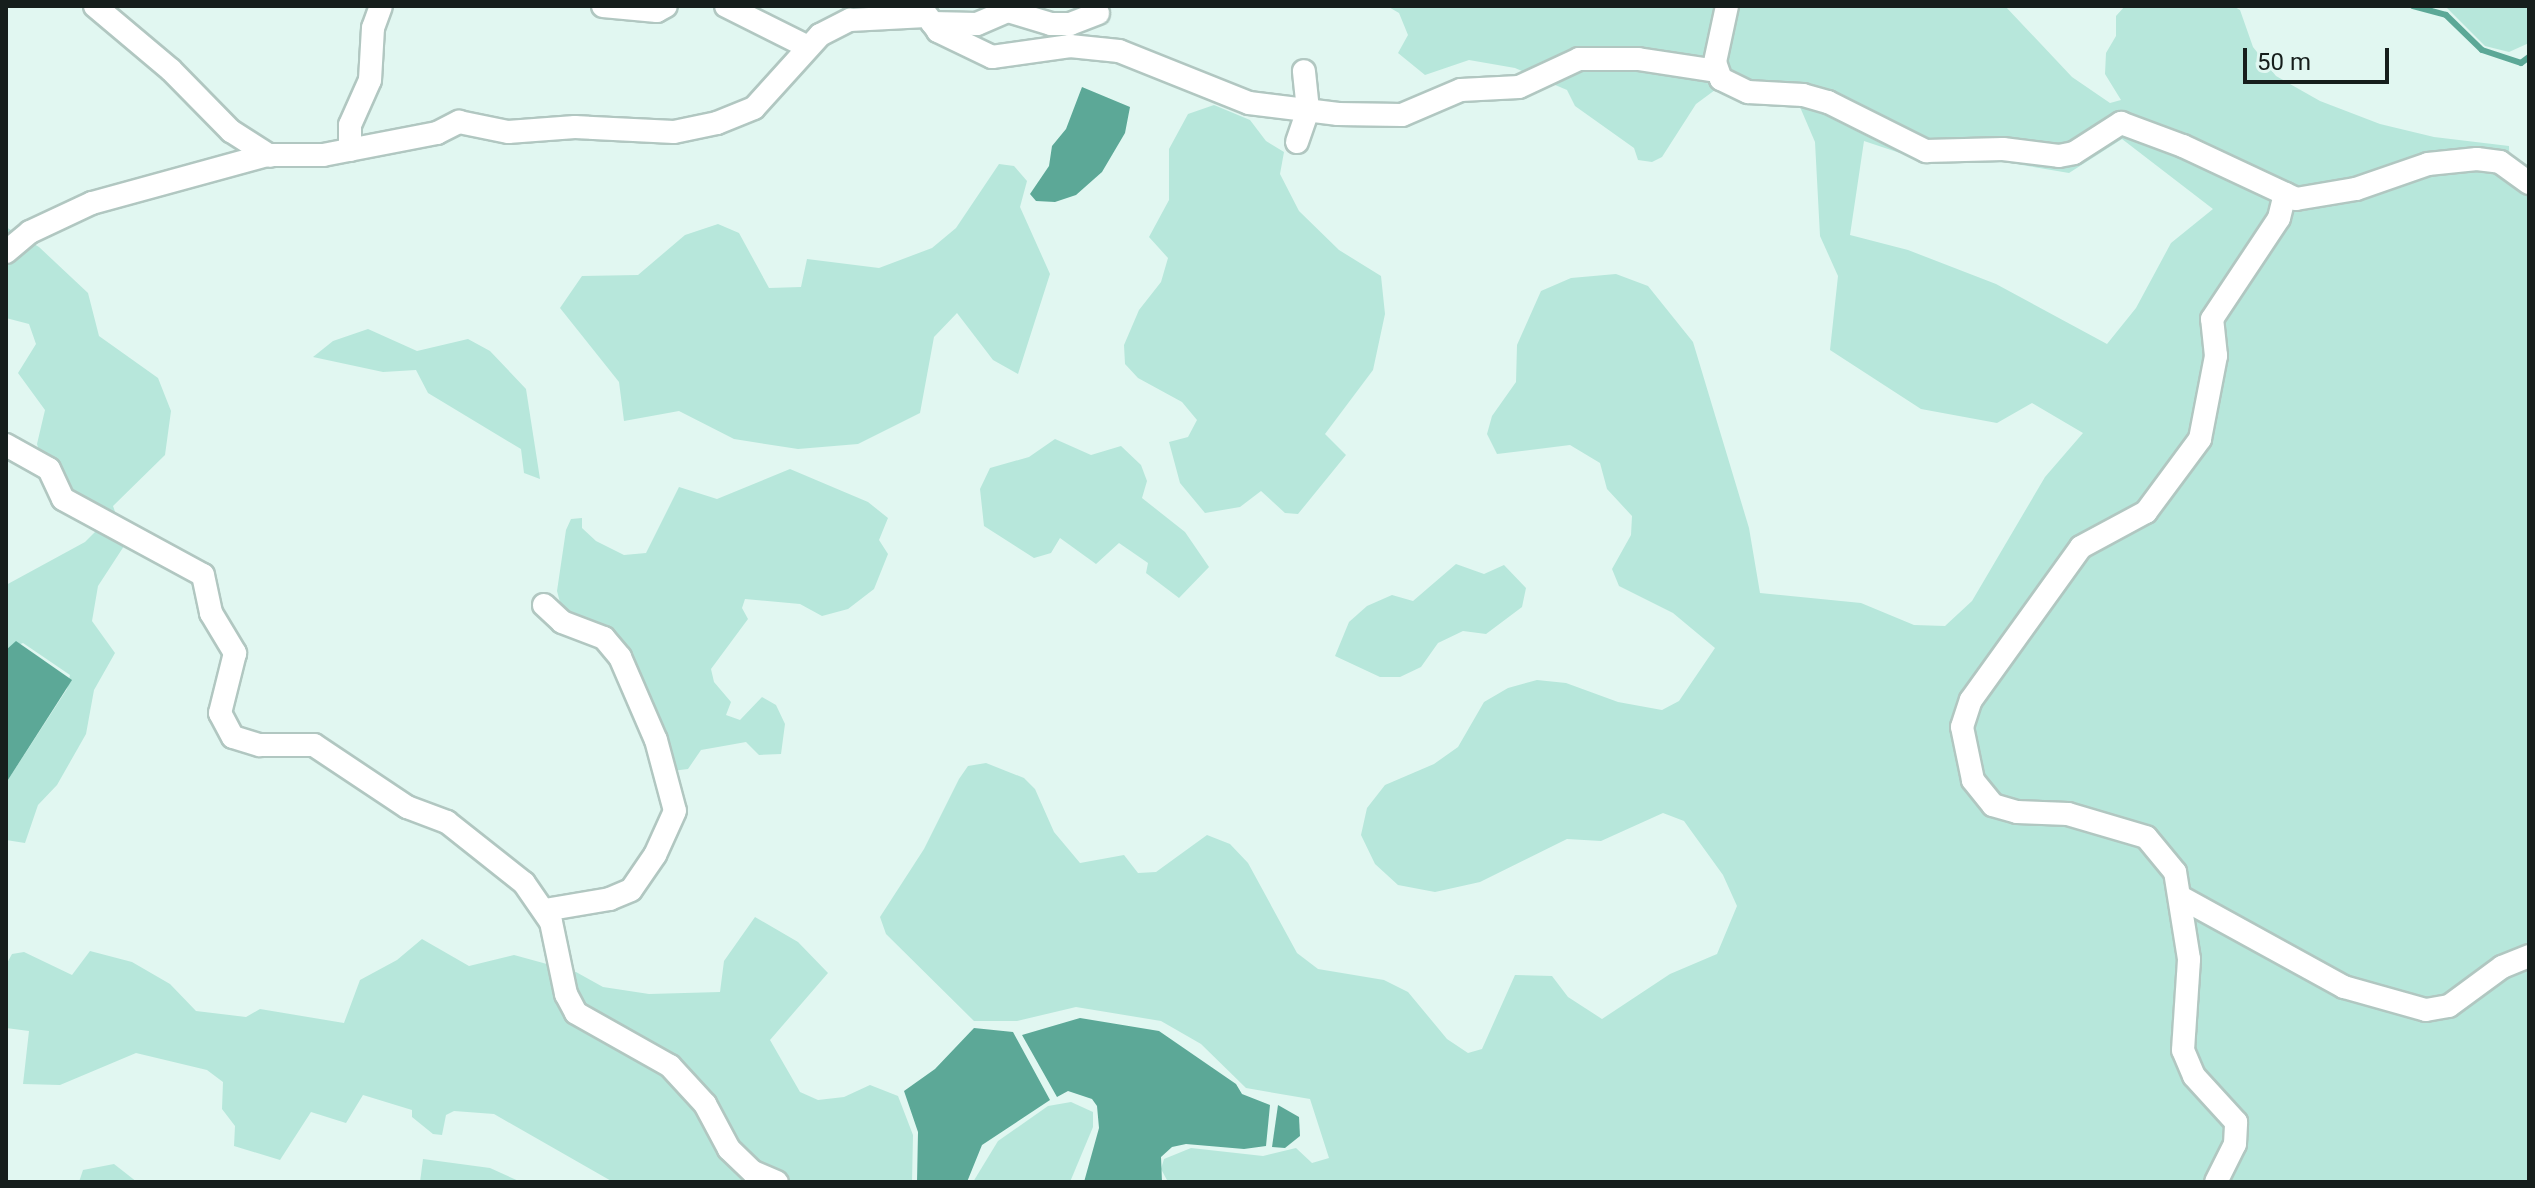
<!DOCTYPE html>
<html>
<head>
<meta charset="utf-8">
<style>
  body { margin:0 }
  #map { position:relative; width:2535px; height:1188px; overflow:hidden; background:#e1f7f1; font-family:Roboto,sans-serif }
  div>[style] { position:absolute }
  .green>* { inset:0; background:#b7e7db }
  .water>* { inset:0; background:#5ca897 }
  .stream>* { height:6px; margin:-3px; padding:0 3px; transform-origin:3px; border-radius:3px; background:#5ca897 }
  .roads { filter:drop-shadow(2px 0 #b1c7c1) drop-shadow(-2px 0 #b1c7c1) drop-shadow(0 2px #b1c7c1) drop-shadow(0 -2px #b1c7c1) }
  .minor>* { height:22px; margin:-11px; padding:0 11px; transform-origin:11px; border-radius:11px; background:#fff }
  span { translate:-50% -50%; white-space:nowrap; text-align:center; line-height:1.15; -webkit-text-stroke:6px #e1f7f1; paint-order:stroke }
  .frame { position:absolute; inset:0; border:8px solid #161e1c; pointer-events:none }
  .scale { position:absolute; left:2243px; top:48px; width:146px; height:36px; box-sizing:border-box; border:4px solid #161e1c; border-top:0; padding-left:10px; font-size:24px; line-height:28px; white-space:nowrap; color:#161e1c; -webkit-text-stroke:6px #e1f7f1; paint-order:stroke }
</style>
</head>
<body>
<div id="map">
  <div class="green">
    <i style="clip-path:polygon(evenodd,1387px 6px,2005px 6px,2072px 77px,2110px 103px,2121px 100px,2105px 74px,2106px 53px,2116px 36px,2116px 16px,2125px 6px,2233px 6px,2240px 10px,2253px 47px,2276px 76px,2320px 101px,2380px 124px,2434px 137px,2509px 146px,2510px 174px,2529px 192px,2529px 1182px,1168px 1182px,1161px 1169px,1164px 1159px,1191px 1148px,1263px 1156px,1296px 1148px,1312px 1163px,1329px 1158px,1310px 1099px,1246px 1088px,1201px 1044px,1161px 1021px,1076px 1007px,1017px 1021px,974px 1021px,886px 934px,880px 917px,924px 849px,959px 779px,968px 766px,986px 763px,1024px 778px,1035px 789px,1054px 832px,1080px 863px,1124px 855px,1138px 873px,1156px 872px,1207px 835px,1230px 844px,1248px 863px,1297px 953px,1318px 969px,1384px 980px,1408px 992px,1447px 1039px,1468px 1053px,1482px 1049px,1515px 975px,1552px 976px,1568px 997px,1602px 1019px,1670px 974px,1717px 954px,1737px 906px,1723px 875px,1684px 821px,1663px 813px,1601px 841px,1567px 839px,1480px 882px,1435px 892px,1398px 885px,1375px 864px,1361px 835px,1367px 808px,1385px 785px,1434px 764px,1458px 747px,1484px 702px,1508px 688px,1537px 680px,1566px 683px,1618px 702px,1662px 710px,1679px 701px,1715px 648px,1673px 613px,1619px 586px,1612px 569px,1631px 535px,1632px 516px,1607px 489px,1600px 463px,1570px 445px,1497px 454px,1487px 434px,1492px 416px,1516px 382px,1517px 345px,1541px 291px,1571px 278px,1616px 274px,1648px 286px,1693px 342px,1749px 528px,1760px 593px,1861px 603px,1914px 625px,1945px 626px,1972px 601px,2045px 477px,2083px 433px,2032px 403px,1997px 423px,1921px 409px,1830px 350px,1838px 276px,1820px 236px,1815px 142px,1791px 86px,1743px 83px,1715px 90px,1696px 104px,1662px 157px,1652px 162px,1638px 160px,1634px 148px,1575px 106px,1567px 90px,1515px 68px,1469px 60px,1425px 75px,1398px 53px,1408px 35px,1399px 13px,1387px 6px,2122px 139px,2213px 209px,2171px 243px,2136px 308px,2107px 344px,1996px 284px,1908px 250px,1850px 235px,1864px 141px,1930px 163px,2004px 162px,2069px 173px,2122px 139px)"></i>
    <i style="clip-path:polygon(2445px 6px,2529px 6px,2529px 43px,2509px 52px,2485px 46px)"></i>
    <i style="clip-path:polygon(1214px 105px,1250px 120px,1266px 141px,1284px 152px,1280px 174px,1299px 211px,1339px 250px,1381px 276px,1385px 314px,1373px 370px,1325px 434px,1346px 455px,1298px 514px,1285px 513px,1261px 491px,1240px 507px,1205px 513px,1180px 483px,1169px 442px,1188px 437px,1197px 420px,1182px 402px,1138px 378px,1125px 364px,1124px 345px,1139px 310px,1161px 282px,1168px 258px,1149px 237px,1169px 200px,1169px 149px,1188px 114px)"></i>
    <i style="clip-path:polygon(999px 164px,1014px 166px,1027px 181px,1020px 207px,1050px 274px,1018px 374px,993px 360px,957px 313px,934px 337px,920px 413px,858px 444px,798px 449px,734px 439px,679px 411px,624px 421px,619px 382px,560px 308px,582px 276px,638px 275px,685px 235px,718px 224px,739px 233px,769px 288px,801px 287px,807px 259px,879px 268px,932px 248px,956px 228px)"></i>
    <i style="clip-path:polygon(6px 227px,39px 247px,88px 293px,99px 336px,158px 378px,171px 411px,165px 455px,113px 506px,126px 543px,98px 586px,92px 621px,115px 653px,94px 690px,86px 734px,57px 785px,38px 805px,25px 843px,6px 840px,6px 783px,67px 689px,70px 675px,23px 643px,6px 650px,6px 585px,85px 542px,101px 526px,48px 483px,37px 444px,45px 410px,18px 373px,36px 344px,29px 324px,6px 318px)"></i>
    <i style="clip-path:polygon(368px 329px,417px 351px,468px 339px,490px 351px,526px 389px,540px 479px,524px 473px,521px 449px,428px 393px,416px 370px,383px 372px,313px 357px,333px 341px)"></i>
    <i style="clip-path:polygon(1055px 439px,1091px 455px,1121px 446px,1141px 465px,1147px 481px,1142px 498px,1185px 532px,1209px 567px,1179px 598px,1146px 573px,1148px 563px,1119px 543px,1096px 564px,1060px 538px,1051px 553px,1034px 558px,984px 526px,980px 489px,990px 468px,1029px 457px)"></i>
    <i style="clip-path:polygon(790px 469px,868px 502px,888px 518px,879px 540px,888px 554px,874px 589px,848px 609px,822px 616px,800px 604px,745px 599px,742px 608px,748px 619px,711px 669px,714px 682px,731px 702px,726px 715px,740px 720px,762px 697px,776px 705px,785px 724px,781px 754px,759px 755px,746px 742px,701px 750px,688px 769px,672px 771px,619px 654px,566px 625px,557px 591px,566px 530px,571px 519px,582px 518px,582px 528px,596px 541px,624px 555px,646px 553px,679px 487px,717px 499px)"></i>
    <i style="clip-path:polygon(1456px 564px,1484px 574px,1504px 565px,1526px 588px,1522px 607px,1486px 634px,1463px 631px,1438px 643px,1421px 667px,1400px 677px,1380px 677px,1335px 656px,1349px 622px,1367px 606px,1392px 595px,1413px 601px)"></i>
    <i style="clip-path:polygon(755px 917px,798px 942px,828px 973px,770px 1040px,800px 1092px,818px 1100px,844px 1097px,870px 1085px,898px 1096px,913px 1135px,912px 1182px,613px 1182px,494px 1114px,454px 1111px,446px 1115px,442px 1135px,433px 1134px,412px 1117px,412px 1110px,363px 1095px,346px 1123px,311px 1112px,280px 1160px,234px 1146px,235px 1126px,222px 1109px,223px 1082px,207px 1070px,136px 1053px,60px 1085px,23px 1084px,29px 1031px,6px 1028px,6px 965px,12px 954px,24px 952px,72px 975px,90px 951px,132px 962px,170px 984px,196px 1011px,246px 1017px,260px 1009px,344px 1023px,360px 980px,397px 960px,422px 939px,469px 966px,514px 955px,576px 972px,603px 987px,649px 994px,720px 992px,724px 961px)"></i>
    <i style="clip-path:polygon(1071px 1102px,1093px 1112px,1093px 1127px,1070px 1182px,973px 1182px,998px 1141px,1048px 1106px)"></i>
    <i style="clip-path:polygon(423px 1159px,490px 1168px,521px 1182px,420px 1182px)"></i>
    <i style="clip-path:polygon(114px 1164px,137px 1182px,79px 1182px,83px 1170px)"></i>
  </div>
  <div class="water">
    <i style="clip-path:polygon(1082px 87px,1130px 107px,1125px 133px,1102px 172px,1076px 195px,1055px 202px,1036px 201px,1030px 194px,1049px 166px,1052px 146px,1066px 129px)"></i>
    <i style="clip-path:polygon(16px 641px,72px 680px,6px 783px,6px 650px)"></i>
    <i style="clip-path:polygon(1080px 1018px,1159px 1031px,1236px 1084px,1242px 1094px,1270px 1105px,1266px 1146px,1244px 1149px,1186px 1144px,1172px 1147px,1161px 1157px,1162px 1182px,1084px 1182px,1099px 1128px,1097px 1106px,1092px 1099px,1068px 1091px,1057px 1097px,1022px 1035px)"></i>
    <i style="clip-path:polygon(974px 1028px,1013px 1032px,1050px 1100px,982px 1145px,967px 1182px,917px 1182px,918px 1132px,904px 1091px,935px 1069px)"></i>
    <i style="clip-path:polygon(1278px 1105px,1299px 1117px,1300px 1136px,1285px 1148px,1272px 1147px)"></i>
  </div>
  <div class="stream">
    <i style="left:2413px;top:6px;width:34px;rotate:15deg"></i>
    <i style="left:2446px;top:15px;width:50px;rotate:44.2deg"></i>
    <i style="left:2482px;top:50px;width:41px;rotate:18.4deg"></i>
    <i style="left:2521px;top:63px;width:10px;rotate:-37deg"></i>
  </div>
  <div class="roads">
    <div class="minor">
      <i style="left:95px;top:6px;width:99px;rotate:40.1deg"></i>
      <i style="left:171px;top:70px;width:86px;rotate:45.5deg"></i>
      <i style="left:231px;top:131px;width:46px;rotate:32.7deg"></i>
      <i style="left:603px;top:6px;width:54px;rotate:5.3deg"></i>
      <i style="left:657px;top:11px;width:10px;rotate:-29deg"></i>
      <i style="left:726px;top:6px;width:92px;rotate:26.6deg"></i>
      <i style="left:920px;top:6px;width:31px;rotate:54deg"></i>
      <i style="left:938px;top:31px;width:60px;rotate:25.7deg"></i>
      <i style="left:992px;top:57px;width:79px;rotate:-8deg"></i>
      <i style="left:1070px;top:46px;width:49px;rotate:5.8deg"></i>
      <i style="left:1119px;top:51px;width:140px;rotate:21.8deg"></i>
      <i style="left:1249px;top:103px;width:90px;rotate:7deg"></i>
      <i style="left:1338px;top:114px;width:64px;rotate:0.9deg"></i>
      <i style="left:1402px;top:115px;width:64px;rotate:-23deg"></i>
      <i style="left:1461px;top:90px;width:58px;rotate:-3deg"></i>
      <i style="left:1519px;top:87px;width:66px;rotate:-25deg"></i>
      <i style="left:1579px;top:59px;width:59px"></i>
      <i style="left:1638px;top:59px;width:79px;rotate:8.7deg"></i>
      <i style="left:1727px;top:6px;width:57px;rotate:102.1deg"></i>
      <i style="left:1715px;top:62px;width:18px;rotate:71deg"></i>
      <i style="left:1721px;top:79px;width:30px;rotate:26deg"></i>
      <i style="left:1748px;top:92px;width:55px;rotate:3.1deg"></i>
      <i style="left:1803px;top:95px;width:26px;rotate:16deg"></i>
      <i style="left:1828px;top:102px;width:110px;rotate:26.6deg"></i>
      <i style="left:1926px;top:151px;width:77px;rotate:-1.5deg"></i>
      <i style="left:2003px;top:149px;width:56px;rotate:7.1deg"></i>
      <i style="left:2059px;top:156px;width:15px;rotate:-11deg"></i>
      <i style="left:2074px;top:153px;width:56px;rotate:-32.6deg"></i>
      <i style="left:2121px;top:123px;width:66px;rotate:20.4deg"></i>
      <i style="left:2183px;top:146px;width:125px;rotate:25.1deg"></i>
      <i style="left:2296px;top:199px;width:61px;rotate:-9.5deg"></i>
      <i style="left:2356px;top:189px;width:76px;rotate:-19.1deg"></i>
      <i style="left:2428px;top:164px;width:49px;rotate:-5.8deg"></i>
      <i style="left:2477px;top:159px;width:23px;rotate:7deg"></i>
      <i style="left:2500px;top:162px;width:36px;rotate:36deg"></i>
      <i style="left:932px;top:23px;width:45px;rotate:1.3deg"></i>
      <i style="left:977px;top:24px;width:34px;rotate:-23deg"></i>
      <i style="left:1008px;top:11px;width:45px;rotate:16.8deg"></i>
      <i style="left:1051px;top:24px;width:19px"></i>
      <i style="left:1070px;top:24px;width:30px;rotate:-21deg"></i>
      <i style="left:1297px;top:142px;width:34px;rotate:-71deg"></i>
      <i style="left:1308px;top:110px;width:39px;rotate:-96deg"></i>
      <i style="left:350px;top:150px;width:25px;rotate:-90deg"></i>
      <i style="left:350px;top:125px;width:49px;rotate:-66deg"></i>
      <i style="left:370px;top:80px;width:52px;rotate:-86.7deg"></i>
      <i style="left:373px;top:28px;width:23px;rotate:-70deg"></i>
      <i style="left:6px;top:252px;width:31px;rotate:-40deg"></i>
      <i style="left:30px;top:232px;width:68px;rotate:-25.1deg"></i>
      <i style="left:92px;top:203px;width:182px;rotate:-15.3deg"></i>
      <i style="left:268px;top:155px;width:55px"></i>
      <i style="left:323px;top:155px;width:116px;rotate:-10.9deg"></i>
      <i style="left:437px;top:133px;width:25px;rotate:-27deg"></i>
      <i style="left:459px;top:122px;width:50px;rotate:11.5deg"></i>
      <i style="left:508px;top:132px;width:67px;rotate:-4.3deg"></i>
      <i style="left:575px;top:127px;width:99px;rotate:2.9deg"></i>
      <i style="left:674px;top:132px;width:44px;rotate:-11.8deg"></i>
      <i style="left:717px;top:123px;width:40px;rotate:-22deg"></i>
      <i style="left:754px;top:108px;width:98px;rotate:-47.9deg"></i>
      <i style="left:820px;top:35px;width:34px;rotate:-27deg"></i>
      <i style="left:850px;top:20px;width:76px;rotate:-3deg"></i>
      <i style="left:6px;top:445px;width:49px;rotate:29.2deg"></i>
      <i style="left:49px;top:469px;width:33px;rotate:65deg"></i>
      <i style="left:63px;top:499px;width:159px;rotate:28.5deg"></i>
      <i style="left:203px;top:575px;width:39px;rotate:78deg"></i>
      <i style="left:211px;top:613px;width:47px;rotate:59deg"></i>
      <i style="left:235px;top:653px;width:62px;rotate:104deg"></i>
      <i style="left:220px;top:713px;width:27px;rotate:62deg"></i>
      <i style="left:233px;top:737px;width:28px;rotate:17deg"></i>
      <i style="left:260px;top:745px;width:54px"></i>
      <i style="left:314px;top:745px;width:112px;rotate:33.7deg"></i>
      <i style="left:407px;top:807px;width:43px;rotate:20.6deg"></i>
      <i style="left:447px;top:822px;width:98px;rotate:38.4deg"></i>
      <i style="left:524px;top:883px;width:47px;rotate:55.3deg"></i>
      <i style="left:551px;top:922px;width:74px;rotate:78.2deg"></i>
      <i style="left:566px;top:994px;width:21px;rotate:62deg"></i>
      <i style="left:576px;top:1013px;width:108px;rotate:29.4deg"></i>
      <i style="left:670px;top:1066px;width:52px;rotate:47.4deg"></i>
      <i style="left:705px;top:1104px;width:51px;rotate:61.9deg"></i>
      <i style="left:729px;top:1149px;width:33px;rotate:44deg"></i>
      <i style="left:753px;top:1172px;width:26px;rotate:23deg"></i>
      <i style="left:544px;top:605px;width:25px;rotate:43deg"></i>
      <i style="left:562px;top:622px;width:45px;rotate:20.9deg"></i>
      <i style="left:604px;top:638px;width:25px;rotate:50deg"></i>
      <i style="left:620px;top:657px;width:90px;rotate:66.6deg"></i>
      <i style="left:656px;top:740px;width:73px;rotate:75deg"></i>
      <i style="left:675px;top:811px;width:48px;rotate:114.4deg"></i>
      <i style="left:655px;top:855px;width:42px;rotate:124.4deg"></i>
      <i style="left:631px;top:890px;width:23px;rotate:157deg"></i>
      <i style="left:610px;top:899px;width:66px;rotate:170.4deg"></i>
      <i style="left:2182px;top:898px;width:185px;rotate:28.8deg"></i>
      <i style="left:2344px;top:987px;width:85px;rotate:15.7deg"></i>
      <i style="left:2426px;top:1010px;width:23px;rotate:-10deg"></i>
      <i style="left:2449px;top:1006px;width:66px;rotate:-36.3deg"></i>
      <i style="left:2502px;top:967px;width:29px;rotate:-22deg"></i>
      <i style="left:2216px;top:1182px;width:42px;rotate:-63.4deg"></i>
      <i style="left:2235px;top:1144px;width:22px;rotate:-87deg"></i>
      <i style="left:2236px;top:1122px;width:62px;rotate:-132.4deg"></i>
      <i style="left:2194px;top:1076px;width:28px;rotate:-113deg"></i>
      <i style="left:2183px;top:1050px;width:91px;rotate:-86.2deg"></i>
      <i style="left:2189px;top:959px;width:88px;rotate:-99.1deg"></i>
      <i style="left:2175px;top:872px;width:45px;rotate:-129.6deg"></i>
      <i style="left:2146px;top:837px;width:81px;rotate:-163.6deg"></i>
      <i style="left:2068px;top:814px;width:51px;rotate:-177.8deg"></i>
      <i style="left:2017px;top:812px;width:25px;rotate:-164deg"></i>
      <i style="left:1993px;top:805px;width:32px;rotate:-129deg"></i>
      <i style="left:1973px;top:780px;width:54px;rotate:-101.7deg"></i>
      <i style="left:1962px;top:727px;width:28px;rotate:-72deg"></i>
      <i style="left:1971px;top:700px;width:188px;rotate:-54.3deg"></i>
      <i style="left:2081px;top:547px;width:74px;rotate:-28.3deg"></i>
      <i style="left:2146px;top:512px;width:91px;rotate:-53.5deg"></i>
      <i style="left:2200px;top:439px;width:85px;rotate:-79.1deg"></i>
      <i style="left:2216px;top:356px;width:37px;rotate:-96deg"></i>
      <i style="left:2212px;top:319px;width:121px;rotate:-56.4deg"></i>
      <i style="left:2279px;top:218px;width:25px;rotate:-76deg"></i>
    </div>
  </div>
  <div class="frame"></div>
  <div class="scale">50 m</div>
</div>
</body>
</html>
